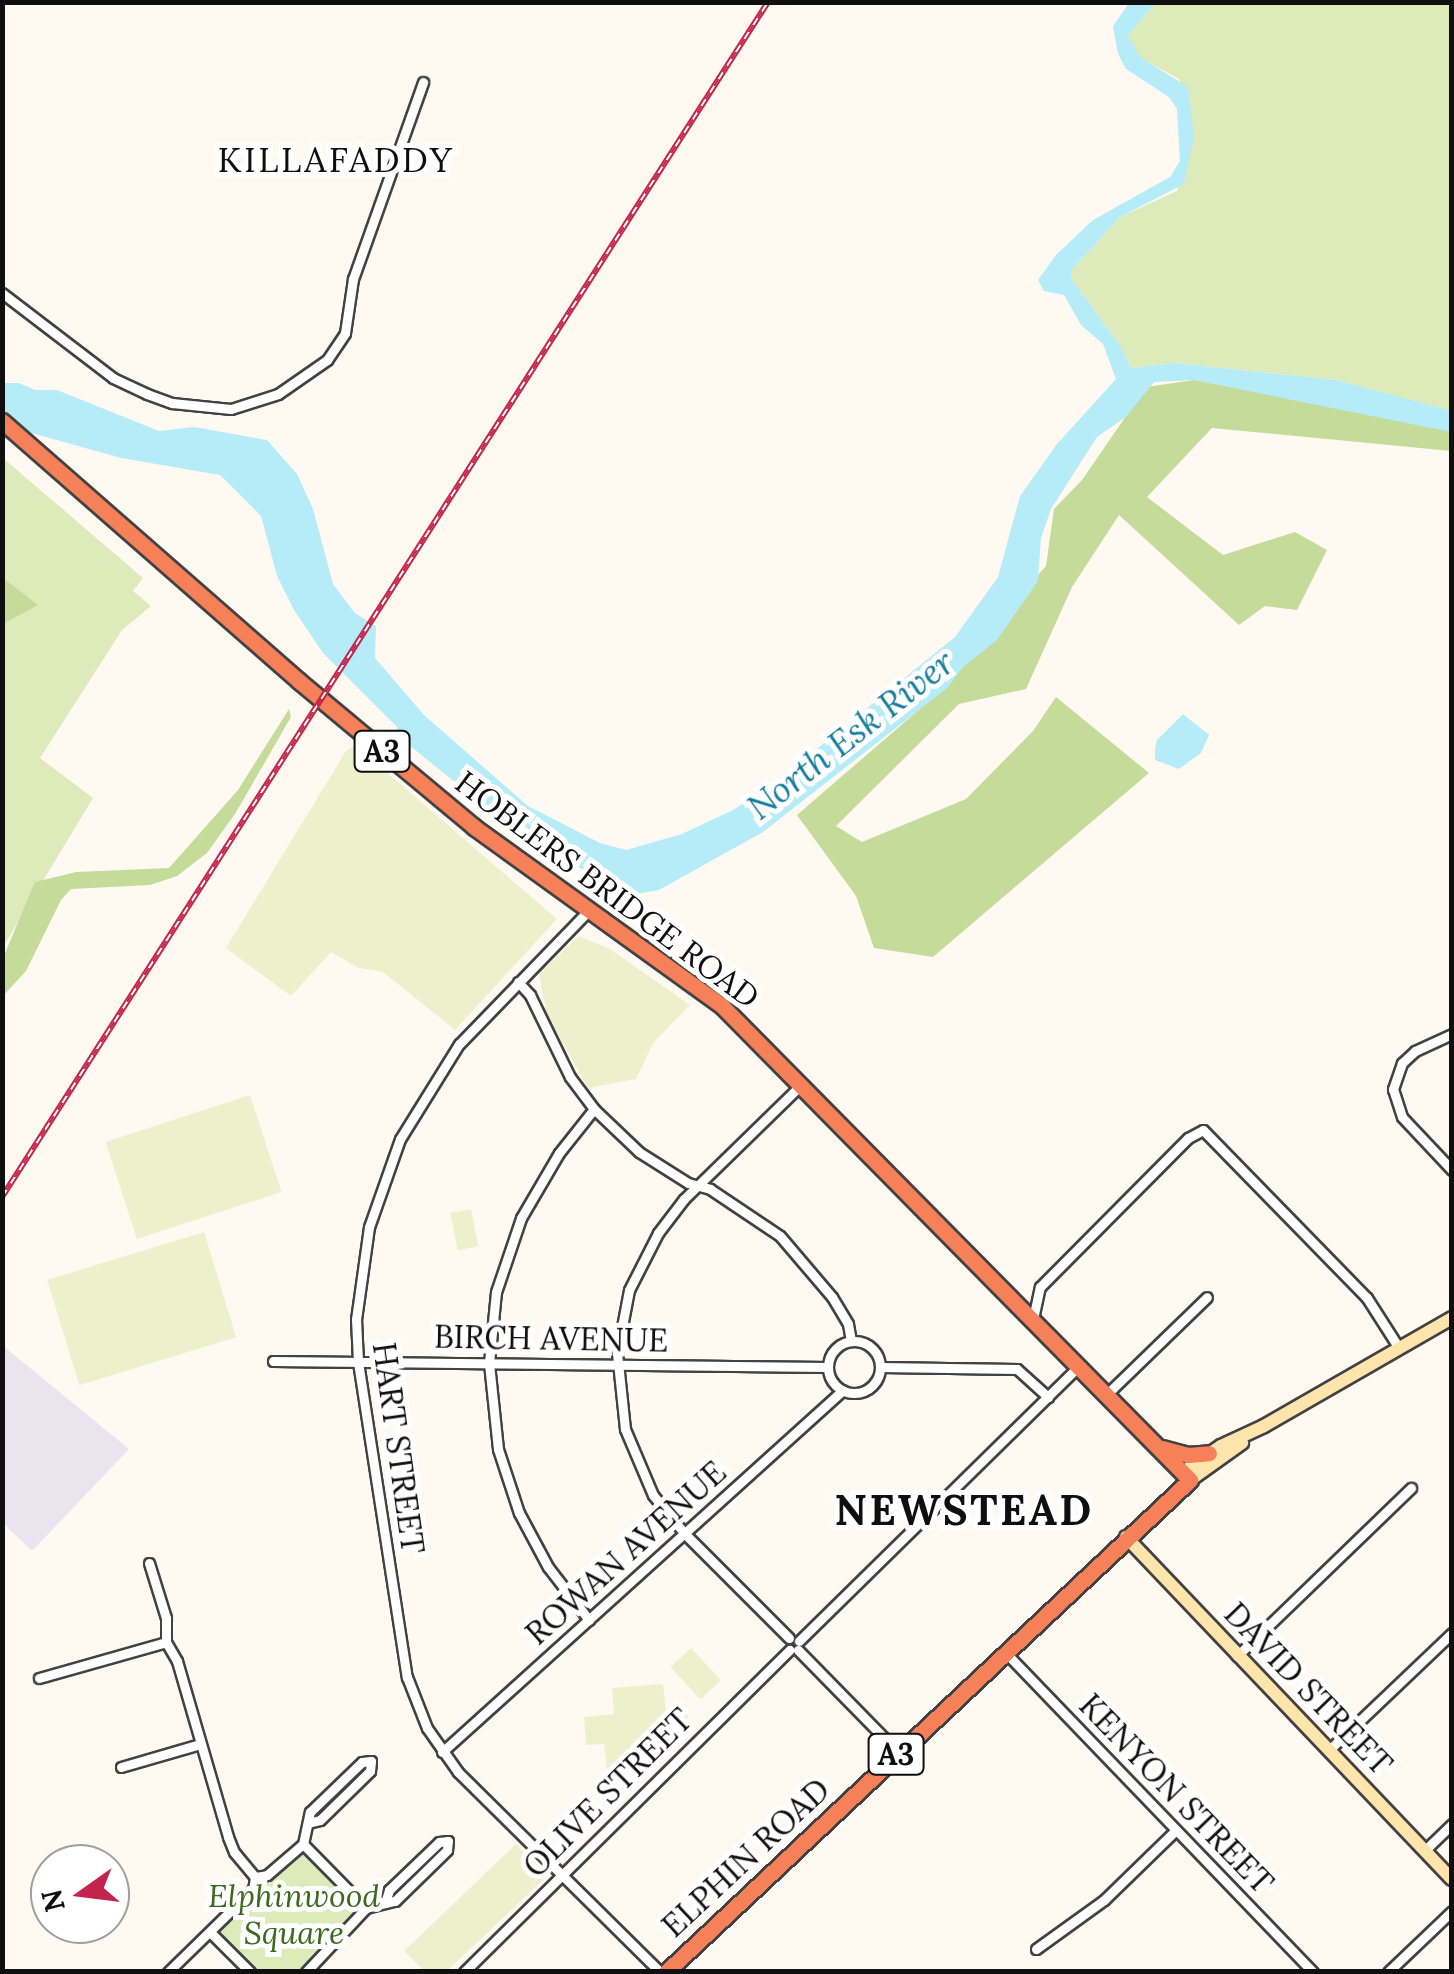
<!DOCTYPE html>
<html>
<head>
<meta charset="utf-8">
<style>
  body { margin:0 }
  #map { position:relative; width:1454px; height:1974px; overflow:hidden; background:#fff9f1; font-family:Lora,serif }
  div>[style] { position:absolute }
  .industrial>* { inset:0; background:#eae4ee }
  .green>* { inset:0; background:#ddeaba }
  .forest>* { inset:0; background:#c5db99 }
  .pitch>* { inset:0; background:#ecf1cc; transform-origin:0 0 }
  .water>* { inset:0; background:#b5ecf7 }
  .roads { filter:drop-shadow(2px 0 #424242) drop-shadow(-2px 0 #424242) drop-shadow(0 2px #424242) drop-shadow(0 -2px #424242) }
  .street>* { height:9px; margin:-4.5px; padding:0 4.5px; transform-origin:4.5px; border-radius:4.5px; background:#fff }
  .street>.ring { margin:-4.5px; padding:0; box-sizing:content-box; background:none; border:9px solid #fff; border-radius:50% }
  .secondary>* { height:12px; margin:-6px; padding:0 6px; transform-origin:6px; border-radius:6px; background:#ffe5ac }
  .highway>* { height:15px; margin:-7.5px; padding:0 7.5px; transform-origin:7.5px; border-radius:7.5px; background:#f68058 }
  .rail>* { height:6px; margin-top:-3px; transform-origin:0; background:repeating-linear-gradient(90deg,#fff 0 8px,#c2244c 0 16px); box-sizing:border-box; border-block:2px solid #c2244c }
  span { translate:-50% -50%; white-space:nowrap; text-align:center; line-height:1.15; -webkit-text-stroke:10px #fff; paint-order:stroke }
  .shield-label span { padding:2px 8px; background:#fff; border:2px solid; border-radius:8px; -webkit-text-stroke-width:0 }
  .shield-label { font-size:30px; color:#0f0f0f; font-weight:700 }
  .street-label { font-size:32px; color:#0f0f0f }
  .park-label { font-size:32px; color:#3d691e; font-style:italic }
  .neighbourhood-label { font-size:35px; color:#0f0f0f; letter-spacing:2.5px }
  .water-label { font-size:35px; color:#167d9d; font-style:italic }
  .district-label { font-size:42px; color:#0f0f0f; font-weight:700; letter-spacing:2.5px }
  .frame { position:absolute; inset:0; border:5px solid #0f0f0f; pointer-events:none }
  .north { position:absolute; left:30px; top:1844px; width:100px; height:100px; box-sizing:border-box; background:#fff; border:2px solid #9f9f9f; border-radius:50%; rotate:256deg; font-size:28px; font-weight:700; line-height:40px; text-align:center; color:#0f0f0f }
  .north::after { content:''; display:block; margin:auto; width:35px; height:45px; background:#c2244c; clip-path:polygon(50% 0,100% 100%,50% 72%,0 100%) }
</style>
</head>
<body>
<div id="map">
  <div class="industrial">
    <i style="clip-path:polygon(2px 1345px,129px 1449px,32px 1551px,3px 1523px)"></i>
  </div>
  <div class="green">
    <i style="clip-path:polygon(1156px 3px,1451px 3px,1451px 411px,1337px 380px,1174px 363px,1131px 368px,1121px 347px,1071px 278px,1071px 271px,1120px 217px,1177px 191px,1194px 136px,1179px 79px,1139px 57px,1128px 35px)"></i>
    <i style="clip-path:polygon(3px 458px,143px 578px,133px 591px,151px 606px,122px 630px,40px 758px,93px 798px,3px 947px)"></i>
    <i style="clip-path:polygon(299px 1850px,306px 1851px,357px 1904px,359px 1912px,299px 1971px,255px 1971px,221px 1936px,219px 1929px,258px 1883px)"></i>
  </div>
  <div class="forest">
    <i style="clip-path:polygon(1194px 380px,1451px 429px,1451px 451px,1212px 428px,1147px 497px,1223px 555px,1295px 532px,1327px 550px,1297px 610px,1265px 606px,1239px 625px,1119px 515px,1072px 587px,1026px 689px,959px 704px,836px 826px,862px 842px,966px 799px,1033px 731px,1056px 697px,1149px 773px,933px 957px,874px 948px,856px 896px,797px 815px,921px 708px,1046px 566px,1054px 509px,1082px 480px,1146px 387px)"></i>
    <i style="clip-path:polygon(3px 578px,38px 605px,3px 624px,2px 624px)"></i>
    <i style="clip-path:polygon(289px 709px,291px 717px,235px 814px,207px 853px,177px 876px,150px 885px,71px 889px,61px 900px,26px 971px,3px 996px,3px 958px,35px 882px,76px 872px,169px 868px,238px 790px)"></i>
  </div>
  <div class="pitch">
    <i style="clip-path:polygon(355px 745px,557px 919px,455px 1030px,383px 972px,359px 968px,331px 952px,291px 996px,226px 948px,346px 751px)"></i>
    <i style="clip-path:polygon(579px 936px,610px 949px,690px 1005px,653px 1043px,636px 1079px,588px 1088px,547px 1015px,539px 974px)"></i>
    <i style="left:250px;top:1095px;width:102px;height:152px;rotate:72deg"></i>
    <i style="left:471px;top:1209px;width:38px;height:21px;rotate:79deg"></i>
    <i style="left:204px;top:1232px;width:110px;height:164px;rotate:73deg"></i>
    <i style="left:691px;top:1648px;width:44px;height:28px;rotate:47deg"></i>
    <i style="clip-path:polygon(663px 1684px,666px 1711px,687px 1710px,689px 1732px,658px 1739px,659px 1759px,652px 1765px,607px 1769px,604px 1744px,586px 1745px,584px 1717px,614px 1714px,612px 1688px)"></i>
    <i style="clip-path:polygon(516px 1844px,541px 1868px,542px 1881px,447px 1971px,424px 1971px,404px 1951px)"></i>
  </div>
  <div class="water">
    <i style="clip-path:polygon(1129px 3px,1156px 3px,1128px 35px,1140px 57px,1188px 87px,1194px 136px,1184px 184px,1120px 217px,1071px 271px,1071px 278px,1121px 347px,1131px 368px,1174px 363px,1337px 380px,1452px 411px,1451px 432px,1194px 380px,1154px 382px,1126px 417px,1097px 437px,1051px 509px,1041px 538px,1038px 581px,997px 640px,963px 667px,947px 688px,763px 832px,659px 890px,620px 897px,610px 885px,514px 830px,404px 741px,398px 742px,397px 727px,323px 653px,294px 610px,277px 576px,261px 516px,220px 475px,121px 458px,3px 425px,3px 383px,19px 383px,35px 390px,57px 390px,159px 431px,194px 427px,267px 440px,297px 474px,313px 509px,333px 584px,355px 613px,376px 626px,375px 658px,424px 715px,528px 806px,600px 843px,626px 850px,682px 834px,733px 810px,776px 782px,955px 637px,998px 577px,1020px 496px,1057px 444px,1116px 379px,1103px 344px,1081px 325px,1064px 295px,1044px 291px,1038px 280px,1056px 255px,1093px 220px,1170px 177px,1180px 161px,1177px 109px,1169px 97px,1126px 69px,1118px 54px,1113px 26px)"></i>
    <i style="clip-path:polygon(1183px 714px,1209px 735px,1201px 753px,1179px 769px,1155px 760px,1155px 749px,1157px 740px)"></i>
  </div>
  <div class="roads">
    <div class="street">
      <i style="left:2px;top:293px;width:140px;rotate:37.4deg"></i>
      <i style="left:113px;top:378px;width:38px;rotate:25deg"></i>
      <i style="left:147px;top:394px;width:27px;rotate:20deg"></i>
      <i style="left:172px;top:403px;width:59px;rotate:5.8deg"></i>
      <i style="left:231px;top:409px;width:49px;rotate:-17.7deg"></i>
      <i style="left:278px;top:394px;width:60px;rotate:-34.8deg"></i>
      <i style="left:327px;top:360px;width:32px;rotate:-56deg"></i>
      <i style="left:345px;top:333px;width:55px;rotate:-81.6deg"></i>
      <i style="left:353px;top:279px;width:209px;rotate:-70.4deg"></i>
      <i style="left:590px;top:909px;width:188px;rotate:134.1deg"></i>
      <i style="left:459px;top:1044px;width:112px;rotate:121.8deg"></i>
      <i style="left:400px;top:1139px;width:93px;rotate:109.4deg"></i>
      <i style="left:369px;top:1227px;width:93px;rotate:98deg"></i>
      <i style="left:356px;top:1319px;width:43px;rotate:87.3deg"></i>
      <i style="left:358px;top:1362px;width:319px;rotate:81.2deg"></i>
      <i style="left:407px;top:1677px;width:55px;rotate:68.6deg"></i>
      <i style="left:427px;top:1728px;width:54px;rotate:54.8deg"></i>
      <i style="left:458px;top:1772px;width:284px;rotate:44.7deg"></i>
      <i style="left:518px;top:982px;width:18px;rotate:47deg"></i>
      <i style="left:530px;top:995px;width:91px;rotate:64deg"></i>
      <i style="left:570px;top:1077px;width:40px;rotate:53deg"></i>
      <i style="left:594px;top:1109px;width:62px;rotate:43.7deg"></i>
      <i style="left:639px;top:1152px;width:58px;rotate:32.3deg"></i>
      <i style="left:688px;top:1183px;width:23px;rotate:15deg"></i>
      <i style="left:710px;top:1189px;width:84px;rotate:33.9deg"></i>
      <i style="left:780px;top:1236px;width:80px;rotate:49.6deg"></i>
      <i style="left:832px;top:1297px;width:31px;rotate:59deg"></i>
      <i style="left:848px;top:1324px;width:17px;rotate:80deg"></i>
      <i style="left:1452px;top:1034px;width:41px;rotate:155.3deg"></i>
      <i style="left:1415px;top:1051px;width:18px;rotate:137deg"></i>
      <i style="left:1402px;top:1063px;width:28px;rotate:109deg"></i>
      <i style="left:1393px;top:1089px;width:29px;rotate:72deg"></i>
      <i style="left:1402px;top:1117px;width:73px;rotate:46.7deg"></i>
      <i style="left:1033px;top:1319px;width:33px;rotate:-78deg"></i>
      <i style="left:1040px;top:1287px;width:210px;rotate:-45.2deg"></i>
      <i style="left:1188px;top:1138px;width:17px;rotate:-28deg"></i>
      <i style="left:1203px;top:1130px;width:235px;rotate:45.7deg"></i>
      <i style="left:1367px;top:1298px;width:59px;rotate:57.4deg"></i>
      <i class="ring" style="left:828px;top:1341px;width:43px;height:43px"></i>
      <i style="left:273px;top:1361px;width:555px;rotate:0.62deg"></i>
      <i style="left:880px;top:1367px;width:137px;rotate:0.8deg"></i>
      <i style="left:1017px;top:1369px;width:42px;rotate:42.1deg"></i>
      <i style="left:1107px;top:1394px;width:139px;rotate:-44.1deg"></i>
      <i style="left:149px;top:1563px;width:58px;rotate:72.8deg"></i>
      <i style="left:166px;top:1618px;width:24px;rotate:90deg"></i>
      <i style="left:166px;top:1642px;width:22px;rotate:60deg"></i>
      <i style="left:177px;top:1661px;width:183px;rotate:73.8deg"></i>
      <i style="left:228px;top:1837px;width:16px;rotate:68deg"></i>
      <i style="left:234px;top:1852px;width:33px;rotate:50deg"></i>
      <i style="left:255px;top:1877px;width:12px;rotate:99deg"></i>
      <i style="left:253px;top:1889px;width:119px;rotate:135.7deg"></i>
      <i style="left:589px;top:1620px;width:67px;rotate:-127.7deg"></i>
      <i style="left:548px;top:1567px;width:61px;rotate:-118.2deg"></i>
      <i style="left:519px;top:1513px;width:67px;rotate:-108.2deg"></i>
      <i style="left:498px;top:1449px;width:86px;rotate:-96deg"></i>
      <i style="left:489px;top:1363px;width:71px;rotate:-84.4deg"></i>
      <i style="left:496px;top:1292px;width:78px;rotate:-71.3deg"></i>
      <i style="left:521px;top:1218px;width:75px;rotate:-59.7deg"></i>
      <i style="left:559px;top:1153px;width:56px;rotate:-51.5deg"></i>
      <i style="left:789px;top:1638px;width:147px;rotate:-135deg"></i>
      <i style="left:685px;top:1534px;width:50px;rotate:-129.4deg"></i>
      <i style="left:653px;top:1495px;width:72px;rotate:-113deg"></i>
      <i style="left:625px;top:1429px;width:76px;rotate:-96deg"></i>
      <i style="left:617px;top:1353px;width:64px;rotate:-79.2deg"></i>
      <i style="left:629px;top:1290px;width:64px;rotate:-63deg"></i>
      <i style="left:658px;top:1233px;width:43px;rotate:-52.6deg"></i>
      <i style="left:684px;top:1199px;width:165px;rotate:-44.3deg"></i>
      <i style="left:799px;top:1641px;width:392px;rotate:-44.5deg"></i>
      <i style="left:798px;top:1650px;width:143px;rotate:45.6deg"></i>
      <i style="left:1004px;top:1651px;width:446px;rotate:46.1deg"></i>
      <i style="left:1237px;top:1656px;width:242px;rotate:-44deg"></i>
      <i style="left:39px;top:1678px;width:132px;rotate:-15.8deg"></i>
      <i style="left:1328px;top:1751px;width:171px;rotate:-43.6deg"></i>
      <i style="left:442px;top:1752px;width:540px;rotate:-42.07deg"></i>
      <i style="left:121px;top:1767px;width:82px;rotate:-16.2deg"></i>
      <i style="left:308px;top:1823px;width:12px;rotate:-14deg"></i>
      <i style="left:320px;top:1820px;width:70px;rotate:-44.4deg"></i>
      <i style="left:370px;top:1771px;width:10px;rotate:-84deg"></i>
      <i style="left:303px;top:1844px;width:33px;rotate:-78deg"></i>
      <i style="left:310px;top:1812px;width:72px;rotate:-43.9deg"></i>
      <i style="left:362px;top:1762px;width:9px;rotate:-6deg"></i>
      <i style="left:1424px;top:1851px;width:39px;rotate:-44deg"></i>
      <i style="left:255px;top:1877px;width:12px;rotate:-9deg"></i>
      <i style="left:267px;top:1875px;width:48px;rotate:-40.7deg"></i>
      <i style="left:303px;top:1844px;width:90px;rotate:45.5deg"></i>
      <i style="left:366px;top:1908px;width:88px;rotate:133.2deg"></i>
      <i style="left:385px;top:1903px;width:14px;rotate:-73deg"></i>
      <i style="left:389px;top:1890px;width:69px;rotate:-43.8deg"></i>
      <i style="left:439px;top:1842px;width:9px;rotate:-6deg"></i>
      <i style="left:366px;top:1908px;width:30px;rotate:-14deg"></i>
      <i style="left:395px;top:1901px;width:73px;rotate:-44.4deg"></i>
      <i style="left:447px;top:1850px;width:9px;rotate:-84deg"></i>
      <i style="left:210px;top:1932px;width:57px;rotate:45deg"></i>
      <i style="left:1036px;top:1949px;width:84px;rotate:-35.8deg"></i>
      <i style="left:1104px;top:1900px;width:100px;rotate:-44.2deg"></i>
      <i style="left:464px;top:1972px;width:458px;rotate:-44.7deg"></i>
      <i style="left:1388px;top:1972px;width:88px;rotate:-43.6deg"></i>
    </div>
    <div class="secondary">
      <i style="left:1183px;top:1472px;width:46px;rotate:-34.4deg"></i>
      <i style="left:1221px;top:1446px;width:47px;rotate:-24.9deg"></i>
      <i style="left:1264px;top:1426px;width:217px;rotate:-29.9deg"></i>
      <i style="left:1190px;top:1480px;width:64px;rotate:-35.4deg"></i>
      <i style="left:1126px;top:1537px;width:472px;rotate:46.4deg"></i>
    </div>
    <div class="highway">
      <i style="left:2px;top:421px;width:395px;rotate:41.2deg"></i>
      <i style="left:299px;top:681px;width:228px;rotate:39.8deg"></i>
      <i style="left:474px;top:827px;width:306px;rotate:35.8deg"></i>
      <i style="left:722px;top:1006px;width:666px;rotate:45.36deg"></i>
      <i style="left:1190px;top:1480px;width:719px;rotate:136.8deg"></i>
      <i style="left:1162px;top:1448px;width:27px;rotate:15deg"></i>
      <i style="left:1188px;top:1455px;width:21px;rotate:-5deg"></i>
    </div>
  </div>
  <div class="rail">
    <i style="left:2px;top:1197px;width:1419px;rotate:-57.34deg"></i>
  </div>
  <div class="shield-label">
    <span style="left:382px;top:751px">A3</span>
    <span style="left:896px;top:1754px">A3</span>
  </div>
  <div class="street-label">
    <span style="left:607px;top:890px;rotate:37deg">HOBLERS BRIDGE ROAD</span>
    <span style="left:551px;top:1339px;rotate:1deg">BIRCH AVENUE</span>
    <span style="left:398px;top:1448px;rotate:82deg">HART STREET</span>
    <span style="left:626px;top:1553px;rotate:-42deg">ROWAN AVENUE</span>
    <span style="left:1308px;top:1689px;rotate:46deg">DAVID STREET</span>
    <span style="left:608px;top:1793px;rotate:-45deg">OLIVE STREET</span>
    <span style="left:1176px;top:1794px;rotate:46deg">KENYON STREET</span>
    <span style="left:746px;top:1858px;rotate:-43deg">ELPHIN ROAD</span>
  </div>
  <div class="park-label">
    <span style="left:294px;top:1915px">Elphinwood<br>Square</span>
  </div>
  <div class="neighbourhood-label">
    <span style="left:336px;top:160px">KILLAFADDY</span>
  </div>
  <div class="water-label">
    <span style="left:851px;top:735px;rotate:-38deg">North Esk River</span>
  </div>
  <div class="district-label">
    <span style="left:964px;top:1510px">NEWSTEAD</span>
  </div>
  <div class="frame"></div>
  <div class="north">N</div>
</div>
</body>
</html>
